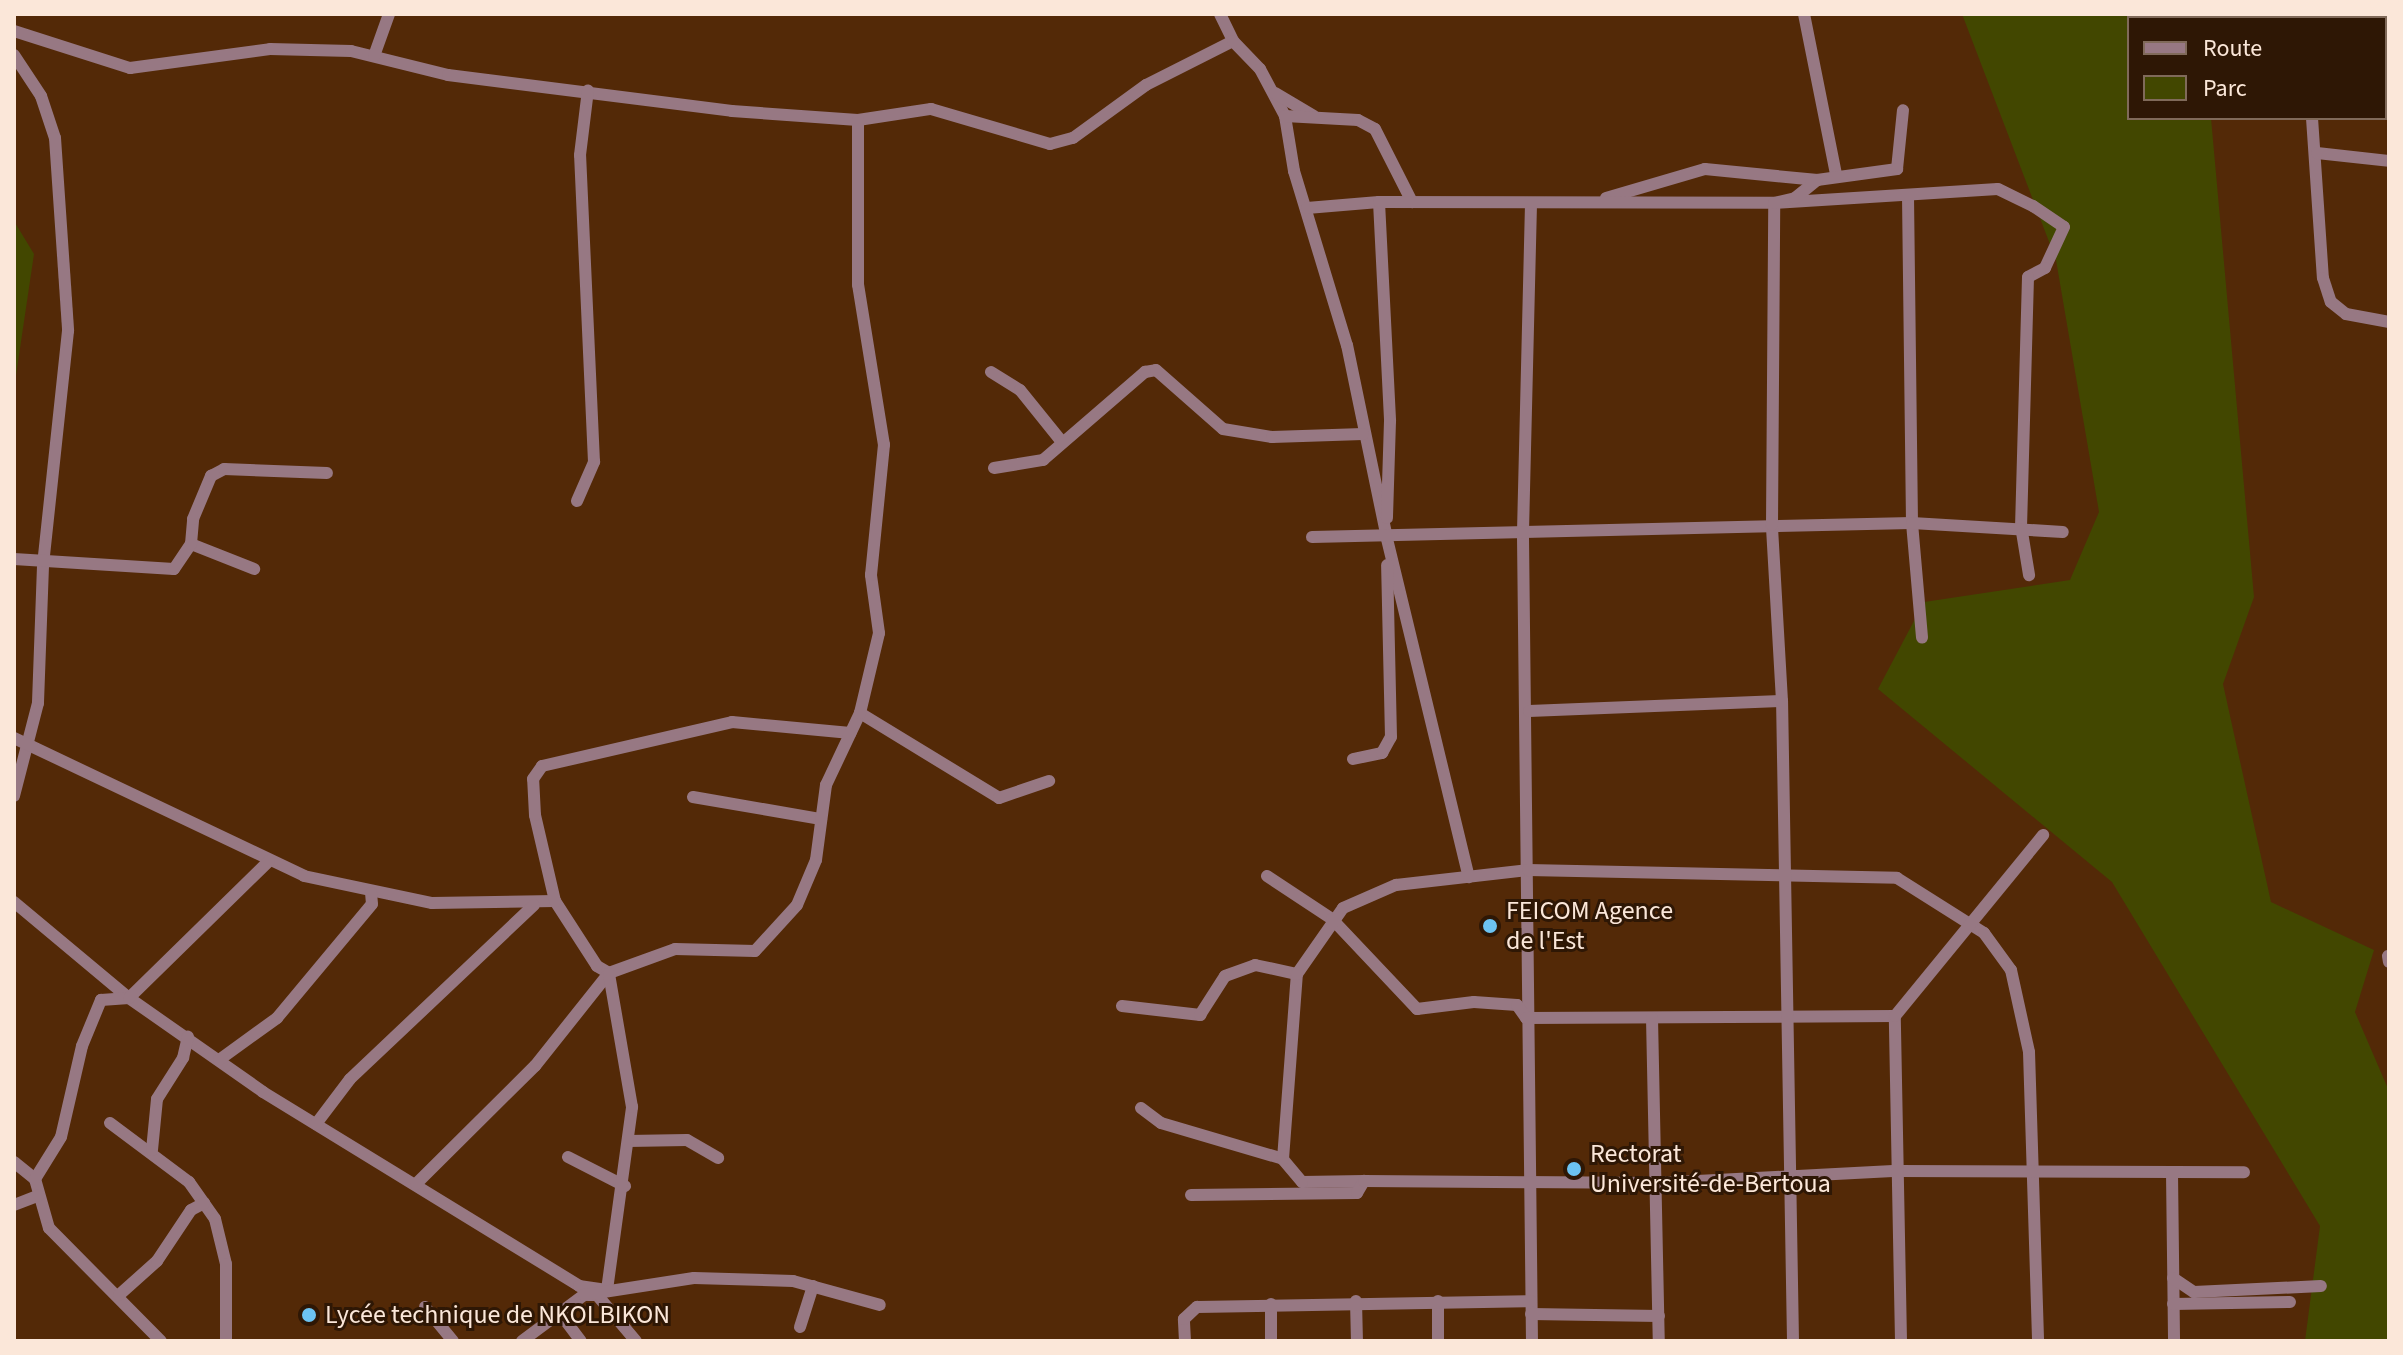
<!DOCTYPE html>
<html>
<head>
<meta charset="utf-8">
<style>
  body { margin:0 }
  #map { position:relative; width:2403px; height:1355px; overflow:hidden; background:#532907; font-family:"Source Sans 3",sans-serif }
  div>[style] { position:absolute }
  .green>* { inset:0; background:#424700 }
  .minor>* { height:12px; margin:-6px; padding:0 6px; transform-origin:6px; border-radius:6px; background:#977883 }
  .dots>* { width:22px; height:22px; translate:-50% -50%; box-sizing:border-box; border:4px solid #2e1705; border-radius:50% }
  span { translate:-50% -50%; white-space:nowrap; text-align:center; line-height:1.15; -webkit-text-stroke:6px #2e1705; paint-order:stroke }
  .poi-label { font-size:26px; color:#fbe7d9 }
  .left { translate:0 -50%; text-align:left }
  .frame { position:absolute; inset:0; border:16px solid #fbe7d9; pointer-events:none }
  .legend { position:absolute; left:2127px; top:16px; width:260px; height:104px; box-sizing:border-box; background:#2e1705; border:2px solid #806a5a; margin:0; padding:10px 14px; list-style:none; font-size:24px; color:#fbe7d9 }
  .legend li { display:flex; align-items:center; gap:16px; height:40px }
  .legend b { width:40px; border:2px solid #806a5a }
</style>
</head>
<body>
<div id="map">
  <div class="green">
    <i style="clip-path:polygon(1962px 14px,2144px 14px,2153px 18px,2129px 18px,2129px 118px,2211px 118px,2254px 597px,2223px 684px,2271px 902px,2374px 950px,2355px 1012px,2389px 1091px,2389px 1341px,2305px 1341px,2320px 1226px,2112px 882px,1878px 689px,1924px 602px,2070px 580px,2099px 512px,2056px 260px)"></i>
    <i style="clip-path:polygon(14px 221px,34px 254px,14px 389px)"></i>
  </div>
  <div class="minor">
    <i style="left:1220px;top:14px;width:30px;rotate:64deg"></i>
    <i style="left:1804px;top:14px;width:163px;rotate:78.7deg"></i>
    <i style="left:2237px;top:14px;width:6px;rotate:45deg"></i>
    <i style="left:14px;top:31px;width:122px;rotate:17.7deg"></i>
    <i style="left:130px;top:68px;width:141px;rotate:-7.7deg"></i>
    <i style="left:270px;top:49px;width:81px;rotate:1.4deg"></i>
    <i style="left:351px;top:51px;width:100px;rotate:13.9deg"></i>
    <i style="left:448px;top:75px;width:286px;rotate:7.2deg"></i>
    <i style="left:732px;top:111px;width:126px;rotate:4.1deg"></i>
    <i style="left:858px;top:120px;width:74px;rotate:-8.6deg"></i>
    <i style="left:931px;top:109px;width:124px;rotate:16.4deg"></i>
    <i style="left:1050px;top:144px;width:24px;rotate:-15deg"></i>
    <i style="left:1073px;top:138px;width:90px;rotate:-36deg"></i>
    <i style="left:1146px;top:85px;width:97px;rotate:-26.8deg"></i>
    <i style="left:1233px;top:41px;width:39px;rotate:46deg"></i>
    <i style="left:1260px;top:69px;width:53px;rotate:62deg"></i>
    <i style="left:1285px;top:116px;width:56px;rotate:80.7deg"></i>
    <i style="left:1294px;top:171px;width:182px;rotate:73.1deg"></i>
    <i style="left:1347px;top:345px;width:198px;rotate:78.3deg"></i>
    <i style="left:1387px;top:539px;width:348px;rotate:76.4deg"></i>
    <i style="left:14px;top:55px;width:49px;rotate:56.6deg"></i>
    <i style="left:41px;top:96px;width:44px;rotate:71.6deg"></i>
    <i style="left:55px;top:138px;width:193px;rotate:86.1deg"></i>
    <i style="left:68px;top:331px;width:236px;rotate:96.1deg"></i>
    <i style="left:43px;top:566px;width:137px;rotate:92.1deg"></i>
    <i style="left:38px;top:703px;width:96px;rotate:104.5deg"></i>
    <i style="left:374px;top:56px;width:45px;rotate:-70.3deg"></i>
    <i style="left:2385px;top:61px;width:4px;rotate:-14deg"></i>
    <i style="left:1275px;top:93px;width:45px;rotate:30.5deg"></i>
    <i style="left:1285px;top:116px;width:73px;rotate:3.1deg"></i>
    <i style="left:1358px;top:120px;width:19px;rotate:28deg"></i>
    <i style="left:1375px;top:129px;width:82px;rotate:63.1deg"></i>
    <i style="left:2312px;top:118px;width:160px;rotate:86.1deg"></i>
    <i style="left:2323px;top:278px;width:25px;rotate:72deg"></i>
    <i style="left:2331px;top:302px;width:19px;rotate:39deg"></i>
    <i style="left:2346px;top:314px;width:44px;rotate:10.5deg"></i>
    <i style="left:2317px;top:153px;width:72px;rotate:6.3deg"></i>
    <i style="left:1908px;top:196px;width:327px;rotate:89.3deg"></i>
    <i style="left:1912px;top:523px;width:115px;rotate:85deg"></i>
    <i style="left:1606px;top:198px;width:103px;rotate:-16.3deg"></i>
    <i style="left:1705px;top:169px;width:113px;rotate:5.6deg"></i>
    <i style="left:1817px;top:180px;width:81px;rotate:-7.8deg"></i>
    <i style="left:1897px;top:169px;width:59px;rotate:-84.2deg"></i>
    <i style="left:1379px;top:202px;width:219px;rotate:87.1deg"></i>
    <i style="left:1390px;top:421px;width:97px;rotate:91.8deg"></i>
    <i style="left:1531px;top:204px;width:333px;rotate:91.4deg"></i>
    <i style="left:1523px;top:537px;width:804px;rotate:89.36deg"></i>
    <i style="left:1307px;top:208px;width:72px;rotate:-4.8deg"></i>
    <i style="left:1379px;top:202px;width:395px;rotate:0.1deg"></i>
    <i style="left:1774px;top:203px;width:224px;rotate:-3.6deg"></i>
    <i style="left:1998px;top:189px;width:39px;rotate:26deg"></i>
    <i style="left:2033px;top:206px;width:37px;rotate:34deg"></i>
    <i style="left:2064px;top:227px;width:45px;rotate:114.9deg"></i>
    <i style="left:2045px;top:268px;width:19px;rotate:152deg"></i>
    <i style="left:2028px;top:277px;width:249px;rotate:91.6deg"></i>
    <i style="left:2021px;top:526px;width:50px;rotate:80.7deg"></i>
    <i style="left:991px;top:372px;width:34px;rotate:32deg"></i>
    <i style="left:1020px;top:390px;width:67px;rotate:51.1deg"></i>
    <i style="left:994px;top:468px;width:50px;rotate:-9.3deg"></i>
    <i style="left:1043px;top:460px;width:135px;rotate:-40.8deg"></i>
    <i style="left:1145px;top:372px;width:11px;rotate:-10deg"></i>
    <i style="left:1156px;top:370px;width:89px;rotate:41.4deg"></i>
    <i style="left:1223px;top:429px;width:50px;rotate:9.3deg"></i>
    <i style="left:1272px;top:437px;width:91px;rotate:-1.9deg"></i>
    <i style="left:577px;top:501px;width:43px;rotate:-66.4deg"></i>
    <i style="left:594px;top:462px;width:307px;rotate:-92.6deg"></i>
    <i style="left:580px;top:155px;width:65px;rotate:-83deg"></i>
    <i style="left:1312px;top:537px;width:600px;rotate:-1.34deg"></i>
    <i style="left:1912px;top:523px;width:151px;rotate:3.4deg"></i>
    <i style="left:191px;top:544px;width:68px;rotate:21.6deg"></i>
    <i style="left:14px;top:559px;width:160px;rotate:3.6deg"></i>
    <i style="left:174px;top:569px;width:30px;rotate:-56deg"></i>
    <i style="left:191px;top:544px;width:25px;rotate:-85deg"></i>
    <i style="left:193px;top:519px;width:47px;rotate:-67.3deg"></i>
    <i style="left:211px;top:476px;width:15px;rotate:-28deg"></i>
    <i style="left:224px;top:469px;width:103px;rotate:2.2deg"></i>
    <i style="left:1529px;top:711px;width:253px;rotate:-2.3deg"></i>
    <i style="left:860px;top:713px;width:163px;rotate:31.4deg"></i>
    <i style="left:999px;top:798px;width:53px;rotate:-18.8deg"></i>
    <i style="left:14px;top:738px;width:321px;rotate:25.4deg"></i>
    <i style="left:304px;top:876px;width:131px;rotate:11.9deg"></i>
    <i style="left:432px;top:903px;width:123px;rotate:-0.9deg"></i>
    <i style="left:1353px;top:759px;width:30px;rotate:-12deg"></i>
    <i style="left:1382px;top:753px;width:18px;rotate:-61deg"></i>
    <i style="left:1391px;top:737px;width:172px;rotate:-91.3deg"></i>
    <i style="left:693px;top:797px;width:130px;rotate:9.8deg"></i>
    <i style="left:1267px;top:876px;width:78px;rotate:33.5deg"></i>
    <i style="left:1332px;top:919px;width:124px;rotate:46.6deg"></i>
    <i style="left:1417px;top:1009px;width:57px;rotate:-7deg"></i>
    <i style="left:1474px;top:1002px;width:43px;rotate:4deg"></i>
    <i style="left:1517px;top:1005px;width:16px;rotate:55deg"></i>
    <i style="left:1526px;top:1018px;width:369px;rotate:-0.3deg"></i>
    <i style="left:14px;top:902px;width:150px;rotate:39.9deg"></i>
    <i style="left:129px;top:998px;width:164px;rotate:35deg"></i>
    <i style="left:263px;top:1092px;width:371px;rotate:31.5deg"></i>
    <i style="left:579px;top:1286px;width:28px;rotate:8deg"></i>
    <i style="left:2388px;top:956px;width:6px;rotate:81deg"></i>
    <i style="left:609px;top:973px;width:14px;rotate:-150deg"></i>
    <i style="left:597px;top:966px;width:77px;rotate:-122.9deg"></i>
    <i style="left:555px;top:901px;width:88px;rotate:-103.1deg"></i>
    <i style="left:535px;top:815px;width:36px;rotate:-93deg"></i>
    <i style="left:533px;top:779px;width:16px;rotate:-55deg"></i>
    <i style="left:542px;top:766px;width:195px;rotate:-13deg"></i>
    <i style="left:732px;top:722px;width:119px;rotate:5.3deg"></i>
    <i style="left:1122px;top:1006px;width:79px;rotate:6.6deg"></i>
    <i style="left:1200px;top:1015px;width:46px;rotate:-57.3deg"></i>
    <i style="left:1225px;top:976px;width:32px;rotate:-20deg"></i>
    <i style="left:1255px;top:965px;width:43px;rotate:12.1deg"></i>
    <i style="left:1652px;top:1018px;width:323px;rotate:88.8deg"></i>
    <i style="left:219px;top:1060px;width:72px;rotate:-35.9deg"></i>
    <i style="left:277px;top:1018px;width:148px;rotate:-50.2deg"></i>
    <i style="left:372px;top:904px;width:11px;rotate:-95deg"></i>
    <i style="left:1141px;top:1108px;width:25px;rotate:37deg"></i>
    <i style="left:1161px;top:1123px;width:127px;rotate:16.4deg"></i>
    <i style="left:110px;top:1123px;width:99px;rotate:36.8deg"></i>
    <i style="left:189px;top:1182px;width:45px;rotate:54.9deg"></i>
    <i style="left:215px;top:1219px;width:46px;rotate:76.3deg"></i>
    <i style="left:226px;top:1264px;width:77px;rotate:90deg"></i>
    <i style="left:316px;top:1124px;width:56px;rotate:-52.9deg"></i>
    <i style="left:350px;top:1079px;width:253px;rotate:-43.4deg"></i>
    <i style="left:628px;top:1141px;width:59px;rotate:-1deg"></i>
    <i style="left:687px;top:1140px;width:36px;rotate:30deg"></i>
    <i style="left:152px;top:1150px;width:51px;rotate:-84.4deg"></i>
    <i style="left:157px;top:1099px;width:49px;rotate:-57.6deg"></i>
    <i style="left:183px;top:1058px;width:22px;rotate:-77deg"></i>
    <i style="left:568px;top:1157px;width:64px;rotate:27deg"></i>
    <i style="left:14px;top:1162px;width:27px;rotate:39deg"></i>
    <i style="left:35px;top:1179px;width:51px;rotate:74.1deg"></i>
    <i style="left:49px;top:1228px;width:159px;rotate:45.3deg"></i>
    <i style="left:2172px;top:1173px;width:168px;rotate:89.3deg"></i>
    <i style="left:35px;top:1179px;width:49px;rotate:-58.2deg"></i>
    <i style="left:61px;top:1137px;width:93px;rotate:-77deg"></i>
    <i style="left:82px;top:1046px;width:50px;rotate:-67.6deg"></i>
    <i style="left:101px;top:1000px;width:28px;rotate:-4deg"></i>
    <i style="left:129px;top:998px;width:196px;rotate:-44.4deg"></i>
    <i style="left:1364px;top:1181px;width:62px;rotate:179.1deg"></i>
    <i style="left:1302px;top:1182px;width:30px;rotate:-130deg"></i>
    <i style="left:1283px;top:1159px;width:186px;rotate:-85.7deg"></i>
    <i style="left:1297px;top:974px;width:80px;rotate:-55.1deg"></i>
    <i style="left:1343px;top:908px;width:58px;rotate:-23.5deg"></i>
    <i style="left:1396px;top:885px;width:133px;rotate:-6.5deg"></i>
    <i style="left:1528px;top:870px;width:369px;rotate:1.2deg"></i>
    <i style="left:1897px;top:878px;width:103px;rotate:32.3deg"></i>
    <i style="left:1984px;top:933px;width:46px;rotate:53.9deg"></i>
    <i style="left:2011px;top:970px;width:84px;rotate:77.6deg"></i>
    <i style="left:2029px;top:1052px;width:289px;rotate:88.2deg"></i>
    <i style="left:416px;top:1184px;width:168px;rotate:-44.8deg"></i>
    <i style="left:535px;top:1066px;width:119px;rotate:-51.5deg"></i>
    <i style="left:609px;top:973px;width:70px;rotate:-20deg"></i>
    <i style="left:675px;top:949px;width:80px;rotate:1.4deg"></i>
    <i style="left:755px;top:951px;width:62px;rotate:-47.6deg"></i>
    <i style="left:797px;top:905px;width:49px;rotate:-67.1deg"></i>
    <i style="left:816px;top:860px;width:76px;rotate:-82.4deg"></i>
    <i style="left:826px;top:785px;width:80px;rotate:-64.7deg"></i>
    <i style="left:860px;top:713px;width:82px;rotate:-76.6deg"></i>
    <i style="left:879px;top:633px;width:59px;rotate:-97.9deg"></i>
    <i style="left:871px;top:575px;width:131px;rotate:-84.3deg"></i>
    <i style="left:884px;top:445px;width:162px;rotate:-99.2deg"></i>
    <i style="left:858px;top:285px;width:165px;rotate:-90deg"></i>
    <i style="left:1191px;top:1195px;width:166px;rotate:-0.7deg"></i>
    <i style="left:1357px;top:1193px;width:14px;rotate:-60deg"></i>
    <i style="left:1364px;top:1181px;width:294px;rotate:0.4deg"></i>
    <i style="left:1658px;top:1183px;width:240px;rotate:-2.9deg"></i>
    <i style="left:1898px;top:1171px;width:346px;rotate:0.2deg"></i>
    <i style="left:14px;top:1205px;width:26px;rotate:-21deg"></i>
    <i style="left:2173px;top:1278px;width:25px;rotate:34deg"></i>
    <i style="left:2194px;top:1292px;width:127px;rotate:-2.7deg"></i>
    <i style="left:607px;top:1290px;width:185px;rotate:-82.2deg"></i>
    <i style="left:632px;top:1107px;width:135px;rotate:-99.8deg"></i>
    <i style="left:119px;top:1295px;width:51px;rotate:-41.8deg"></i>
    <i style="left:157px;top:1261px;width:61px;rotate:-56.3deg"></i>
    <i style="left:191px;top:1210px;width:15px;rotate:-28deg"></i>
    <i style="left:588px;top:1295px;width:9px"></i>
    <i style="left:597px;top:1295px;width:60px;rotate:49.7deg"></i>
    <i style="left:1356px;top:1301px;width:40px;rotate:88.6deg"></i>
    <i style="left:1438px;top:1301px;width:40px;rotate:90deg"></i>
    <i style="left:1271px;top:1304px;width:37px;rotate:90deg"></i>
    <i style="left:2173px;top:1304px;width:117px;rotate:-1deg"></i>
    <i style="left:425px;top:1307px;width:44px;rotate:50.5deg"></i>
    <i style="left:559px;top:1312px;width:36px;rotate:53deg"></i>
    <i style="left:1531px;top:1314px;width:128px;rotate:0.9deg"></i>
    <i style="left:800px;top:1327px;width:43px;rotate:-72.4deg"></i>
    <i style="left:522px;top:1341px;width:77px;rotate:-36.6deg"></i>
    <i style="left:584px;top:1295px;width:111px;rotate:-8.8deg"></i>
    <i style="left:694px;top:1278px;width:99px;rotate:1.7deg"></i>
    <i style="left:793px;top:1281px;width:90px;rotate:15.4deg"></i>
    <i style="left:1185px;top:1341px;width:22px;rotate:-93deg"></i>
    <i style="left:1184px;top:1319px;width:18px;rotate:-43deg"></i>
    <i style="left:1197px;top:1307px;width:334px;rotate:-1deg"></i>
    <i style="left:1793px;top:1341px;width:640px;rotate:-90.98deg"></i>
    <i style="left:1782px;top:701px;width:176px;rotate:-93.3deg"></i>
    <i style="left:1772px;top:525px;width:322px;rotate:-89.6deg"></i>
    <i style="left:1774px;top:203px;width:22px;rotate:-13deg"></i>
    <i style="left:1795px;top:198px;width:28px;rotate:-39deg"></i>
    <i style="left:1901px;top:1341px;width:325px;rotate:-91.1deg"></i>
    <i style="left:1895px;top:1016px;width:234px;rotate:-50.7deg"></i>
  </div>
  <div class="dots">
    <i style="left:1490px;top:926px;background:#6cc3f2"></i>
    <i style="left:1574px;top:1169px;background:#6cc3f2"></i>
    <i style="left:309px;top:1315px;background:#6cc3f2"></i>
  </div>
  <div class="poi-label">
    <span class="left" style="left:1506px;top:926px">FEICOM Agence<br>de l'Est</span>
    <span class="left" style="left:1590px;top:1169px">Rectorat<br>Université-de-Bertoua</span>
    <span class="left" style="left:325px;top:1315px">Lycée technique de NKOLBIKON</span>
  </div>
  <div class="frame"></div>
  <ul class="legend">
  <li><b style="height:10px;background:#977883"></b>Route</li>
  <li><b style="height:22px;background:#424700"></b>Parc</li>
  </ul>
</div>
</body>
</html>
